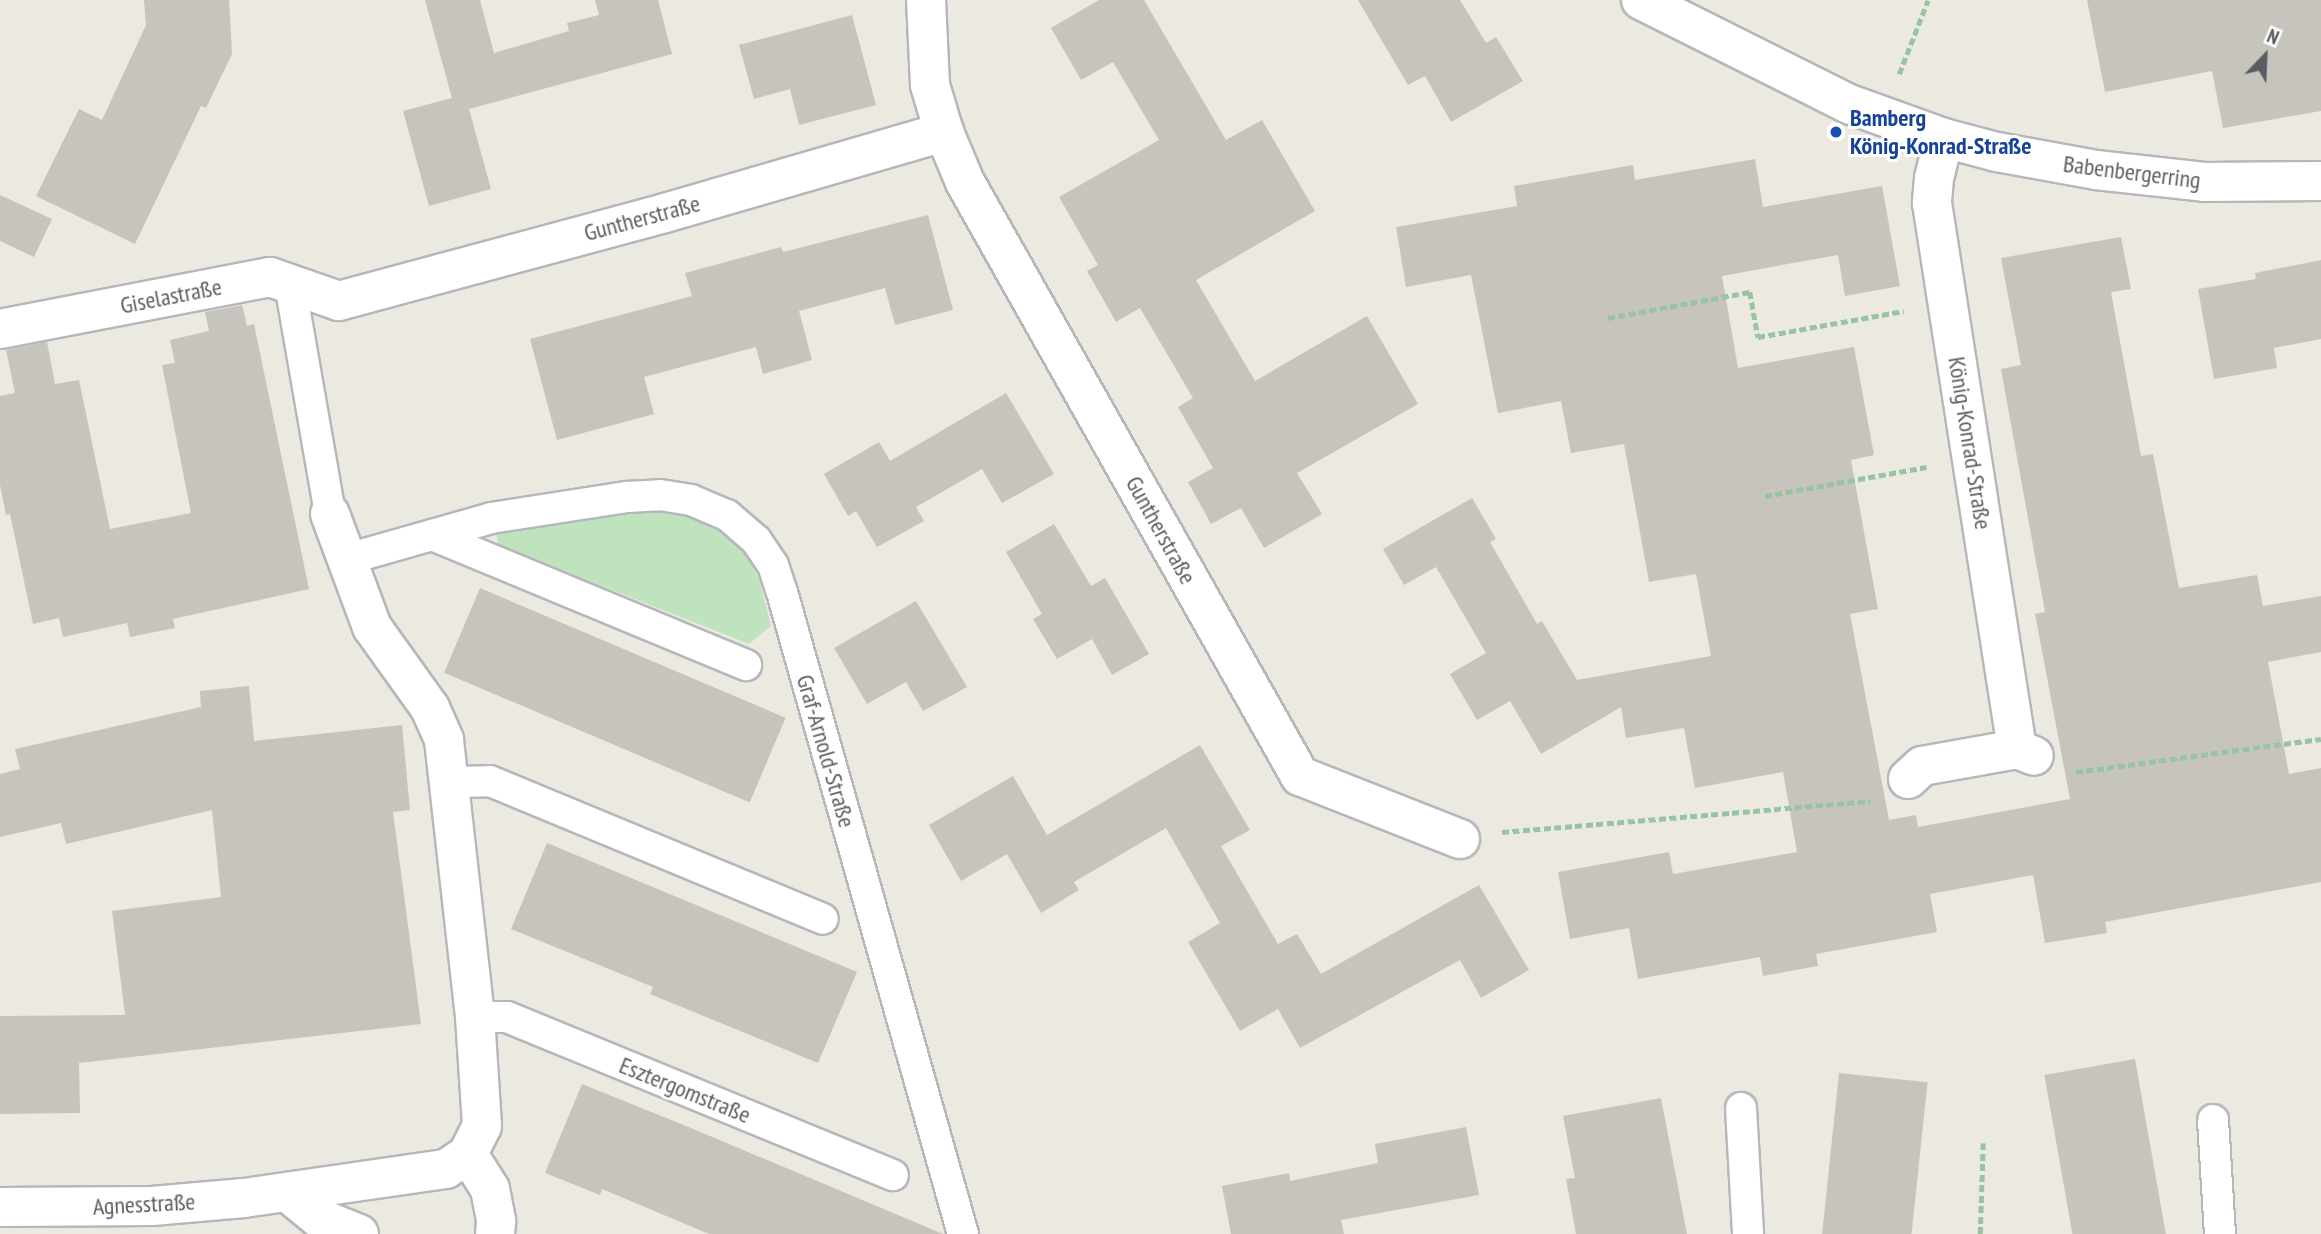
<!DOCTYPE html>
<html>
<head>
<meta charset="utf-8">
<style>
  body { margin:0 }
  #map { position:relative; width:2321px; height:1234px; overflow:hidden; background:#ece9e1; font-family:"PT Sans Narrow",sans-serif }
  div>[style] { position:absolute }
  .green>* { inset:0; background:#bfe4bd }
  .building>* { inset:0; background:#c7c4be; transform-origin:0 0 }
  .path>* { height:4.5px; margin-top:-2.25px; transform-origin:0; background:repeating-linear-gradient(90deg,#97c4a2 0 7px,transparent 0 10.5px) }
  .roads { filter:drop-shadow(2px 0 #b4b7bb) drop-shadow(-2px 0 #b4b7bb) drop-shadow(0 2px #b4b7bb) drop-shadow(0 -2px #b4b7bb) }
  .service>* { height:30px; margin:-15px; padding:0 15px; transform-origin:15px; border-radius:15px; background:#fff }
  .minor>* { height:38px; margin:-19px; padding:0 19px; transform-origin:19px; border-radius:19px; background:#fff }
  .dots>* { width:19px; height:19px; translate:-50% -50%; box-sizing:border-box; border:4px solid #fff; border-radius:50% }
  span { translate:-50% -50%; white-space:nowrap; text-align:center; line-height:1.15; -webkit-text-stroke:6px #fff; paint-order:stroke }
  .transit-label { font-size:24px; color:#164399; font-weight:700 }
  .left { translate:0 -50%; text-align:left }
  .street-label { font-size:24px; color:#595d62 }
  .north { position:absolute; left:2230px; top:21px; width:70px; height:70px; -webkit-text-stroke:5px #fff; paint-order:stroke; rotate:23deg; font-size:19px; font-weight:700; line-height:28px; text-align:center; color:#595d62 }
  .north::after { content:''; display:block; margin:auto; width:24px; height:32px; background:#595d62; clip-path:polygon(50% 0,100% 100%,50% 72%,0 100%) }
</style>
</head>
<body>
<div id="map">
  <div class="green">
    <i style="clip-path:polygon(662px 510px,692px 517px,724px 534px,746px 553px,759px 579px,771px 626px,749px 644px,498px 545px,496px 529px)"></i>
  </div>
  <div class="building">
    <i style="clip-path:polygon(144px 0,229px 0,232px 54px,206px 108px,201px 106px,135px 244px,36px 196px,79px 109px,102px 120px,146px 25px)"></i>
    <i style="clip-path:polygon(425px 0,480px 0,494px 53px,569px 31px,567px 23px,599px 15px,595px 0,658px 0,672px 54px,469px 109px,491px 189px,429px 206px,403px 111px,452px 98px)"></i>
    <i style="clip-path:polygon(1099px 0,1144px 0,1226px 140px,1262px 120px,1315px 211px,1196px 280px,1255px 381px,1367px 316px,1418px 404px,1297px 473px,1322px 514px,1264px 548px,1241px 508px,1211px 524px,1188px 482px,1213px 468px,1178px 407px,1193px 398px,1140px 308px,1116px 322px,1087px 271px,1098px 265px,1059px 197px,1159px 140px,1113px 62px,1081px 80px,1051px 28px)"></i>
    <i style="clip-path:polygon(1358px 0,1460px 0,1486px 43px,1496px 37px,1523px 81px,1451px 122px,1425px 76px,1408px 85px)"></i>
    <i style="clip-path:polygon(2087px 0,2321px 0,2321px 111px,2223px 128px,2212px 71px,2105px 92px)"></i>
    <i style="clip-path:polygon(852px 15px,876px 105px,799px 125px,790px 89px,754px 99px,739px 45px)"></i>
    <i style="clip-path:polygon(1755px 159px,1763px 207px,1882px 186px,1900px 286px,1845px 296px,1838px 255px,1722px 276px,1738px 368px,1854px 347px,1874px 455px,1851px 460px,1878px 609px,1850px 614px,1889px 820px,1916px 815px,1918px 827px,2070px 799px,2035px 614px,2045px 612px,2001px 369px,2021px 365px,2001px 258px,2121px 237px,2131px 289px,2111px 292px,2141px 456px,2153px 454px,2179px 588px,2257px 575px,2263px 606px,2321px 596px,2321px 652px,2268px 662px,2289px 774px,2321px 768px,2321px 882px,2105px 922px,2107px 933px,2045px 943px,2033px 875px,1930px 894px,1937px 932px,1816px 954px,1818px 966px,1763px 976px,1760px 957px,1638px 979px,1629px 928px,1570px 939px,1558px 872px,1669px 852px,1673px 874px,1797px 852px,1783px 772px,1695px 788px,1684px 728px,1626px 738px,1621px 707px,1541px 754px,1510px 701px,1477px 720px,1450px 674px,1486px 653px,1436px 567px,1404px 585px,1383px 549px,1472px 498px,1496px 539px,1490px 542px,1537px 624px,1542px 621px,1577px 680px,1711px 656px,1696px 574px,1649px 582px,1624px 444px,1571px 453px,1561px 401px,1498px 413px,1471px 275px,1406px 287px,1396px 227px,1517px 206px,1514px 186px,1633px 165px,1635px 180px)"></i>
    <i style="clip-path:polygon(0 195px,52px 219px,34px 257px,0 241px)"></i>
    <i style="clip-path:polygon(928px 215px,953px 310px,895px 325px,885px 288px,799px 311px,812px 360px,763px 374px,756px 347px,644px 377px,654px 414px,557px 440px,530px 339px,692px 296px,685px 273px,781px 247px,783px 252px)"></i>
    <i style="clip-path:polygon(2321px 260px,2321px 339px,2274px 348px,2277px 368px,2214px 379px,2198px 289px,2256px 279px,2255px 273px)"></i>
    <i style="clip-path:polygon(242px 305px,247px 326px,254px 324px,309px 589px,173px 619px,175px 628px,130px 637px,127px 623px,63px 637px,59px 618px,33px 624px,10px 514px,6px 515px,0 485px,0 396px,15px 393px,6px 350px,47px 342px,55px 384px,79px 380px,110px 529px,191px 513px,162px 365px,175px 363px,170px 340px,209px 331px,205px 312px)"></i>
    <i style="clip-path:polygon(1006px 393px,1054px 474px,1002px 503px,982px 469px,916px 507px,924px 521px,877px 547px,856px 511px,848px 516px,824px 474px,879px 442px,890px 461px)"></i>
    <i style="clip-path:polygon(1054px 524px,1091px 586px,1105px 578px,1149px 654px,1112px 675px,1092px 639px,1057px 659px,1033px 619px,1042px 614px,1006px 552px)"></i>
    <i style="left:480px;top:588px;width:332px;height:92px;rotate:23deg"></i>
    <i style="clip-path:polygon(916px 601px,967px 687px,923px 711px,906px 682px,867px 704px,834px 648px)"></i>
    <i style="clip-path:polygon(249px 686px,254px 741px,402px 725px,410px 810px,393px 812px,421px 1024px,79px 1063px,80px 1113px,0 1114px,0 1016px,125px 1015px,112px 911px,221px 897px,212px 810px,66px 844px,61px 823px,0 837px,0 774px,20px 769px,15px 749px,201px 707px,200px 691px)"></i>
    <i style="clip-path:polygon(1200px 745px,1250px 830px,1221px 846px,1278px 944px,1297px 934px,1321px 974px,1479px 885px,1529px 970px,1481px 998px,1460px 960px,1300px 1048px,1278px 1009px,1240px 1031px,1188px 942px,1220px 923px,1166px 828px,1074px 882px,1079px 890px,1041px 913px,1007px 854px,961px 881px,929px 825px,1013px 776px,1047px 835px)"></i>
    <i style="clip-path:polygon(547px 843px,857px 972px,818px 1063px,650px 994px,653px 987px,511px 929px)"></i>
    <i style="left:2135px;top:1059px;width:178px;height:92px;rotate:80deg"></i>
    <i style="left:1839px;top:1073px;width:89px;height:162px;rotate:6deg"></i>
    <i style="clip-path:polygon(582px 1084px,691px 1128px,943px 1234px,709px 1234px,602px 1189px,600px 1195px,545px 1173px)"></i>
    <i style="clip-path:polygon(1661px 1098px,1687px 1234px,1576px 1234px,1566px 1179px,1575px 1178px,1563px 1116px)"></i>
    <i style="clip-path:polygon(1466px 1127px,1479px 1195px,1341px 1220px,1344px 1234px,1231px 1234px,1222px 1186px,1289px 1173px,1290px 1181px,1378px 1163px,1375px 1144px)"></i>
  </div>
  <div class="path">
    <i style="left:1899px;top:74px;width:79px;rotate:-68.6deg"></i>
    <i style="left:1608px;top:318px;width:144px;rotate:-10.4deg"></i>
    <i style="left:1750px;top:292px;width:46px;rotate:79.9deg"></i>
    <i style="left:1758px;top:337px;width:148px;rotate:-10.1deg"></i>
    <i style="left:1765px;top:496px;width:164px;rotate:-10.2deg"></i>
    <i style="left:2076px;top:772px;width:247px;rotate:-7.7deg"></i>
    <i style="left:1502px;top:832px;width:369px;rotate:-4.8deg"></i>
    <i style="left:1980px;top:1234px;width:91px;rotate:-88.1deg"></i>
  </div>
  <div class="roads">
    <div class="service">
      <i style="left:290px;top:284px;width:233px;rotate:80.1deg"></i>
      <i style="left:432px;top:535px;width:340px;rotate:22.5deg"></i>
      <i style="left:344px;top:560px;width:153px;rotate:-15.9deg"></i>
      <i style="left:491px;top:518px;width:138px;rotate:-8.8deg"></i>
      <i style="left:627px;top:497px;width:33px;rotate:-3deg"></i>
      <i style="left:660px;top:495px;width:31px;rotate:9deg"></i>
      <i style="left:691px;top:500px;width:39px;rotate:23deg"></i>
      <i style="left:727px;top:515px;width:38px;rotate:41deg"></i>
      <i style="left:756px;top:540px;width:30px;rotate:56deg"></i>
      <i style="left:773px;top:565px;width:28px;rotate:72deg"></i>
      <i style="left:782px;top:592px;width:667px;rotate:74.26deg"></i>
      <i style="left:451px;top:782px;width:39px;rotate:-1deg"></i>
      <i style="left:490px;top:781px;width:360px;rotate:22.5deg"></i>
      <i style="left:475px;top:1017px;width:32px"></i>
      <i style="left:507px;top:1017px;width:417px;rotate:22.3deg"></i>
      <i style="left:1741px;top:1108px;width:126px;rotate:86.8deg"></i>
      <i style="left:2213px;top:1120px;width:114px;rotate:86.5deg"></i>
    </div>
    <div class="minor">
      <i style="left:926px;top:0;width:85px;rotate:87.3deg"></i>
      <i style="left:930px;top:85px;width:49px;rotate:73.4deg"></i>
      <i style="left:944px;top:132px;width:54px;rotate:67.2deg"></i>
      <i style="left:965px;top:182px;width:682px;rotate:60.58deg"></i>
      <i style="left:1300px;top:776px;width:172px;rotate:21.5deg"></i>
      <i style="left:1641px;top:0;width:233px;rotate:26.6deg"></i>
      <i style="left:1849px;top:104px;width:101px;rotate:19.7deg"></i>
      <i style="left:1944px;top:138px;width:55px;rotate:14.8deg"></i>
      <i style="left:1997px;top:152px;width:101px;rotate:10.3deg"></i>
      <i style="left:2096px;top:170px;width:109px;rotate:6.3deg"></i>
      <i style="left:2204px;top:182px;width:117px;rotate:-0.5deg"></i>
      <i style="left:1944px;top:138px;width:41px;rotate:104deg"></i>
      <i style="left:1934px;top:178px;width:25px;rotate:95deg"></i>
      <i style="left:1932px;top:203px;width:553px;rotate:81.15deg"></i>
      <i style="left:2017px;top:749px;width:18px;rotate:22deg"></i>
      <i style="left:0;top:329px;width:275px;rotate:-10.9deg"></i>
      <i style="left:270px;top:277px;width:73px;rotate:19.2deg"></i>
      <i style="left:339px;top:301px;width:338px;rotate:-15.1deg"></i>
      <i style="left:665px;top:213px;width:291px;rotate:-16.2deg"></i>
      <i style="left:330px;top:514px;width:121px;rotate:69.6deg"></i>
      <i style="left:372px;top:627px;width:100px;rotate:54.4deg"></i>
      <i style="left:430px;top:708px;width:35px;rotate:66deg"></i>
      <i style="left:444px;top:740px;width:279px;rotate:83.6deg"></i>
      <i style="left:475px;top:1017px;width:109px;rotate:86.3deg"></i>
      <i style="left:482px;top:1126px;width:31px;rotate:117deg"></i>
      <i style="left:468px;top:1154px;width:41px;rotate:57.8deg"></i>
      <i style="left:490px;top:1189px;width:33px;rotate:79deg"></i>
      <i style="left:496px;top:1221px;width:13px;rotate:94deg"></i>
      <i style="left:1908px;top:779px;width:19px;rotate:-43deg"></i>
      <i style="left:1922px;top:766px;width:97px;rotate:-10.1deg"></i>
      <i style="left:288px;top:1193px;width:40px;rotate:39deg"></i>
      <i style="left:319px;top:1218px;width:43px;rotate:21.8deg"></i>
      <i style="left:0;top:1207px;width:152px;rotate:-0.4deg"></i>
      <i style="left:152px;top:1206px;width:92px;rotate:-5deg"></i>
      <i style="left:244px;top:1198px;width:204px;rotate:-8.2deg"></i>
      <i style="left:446px;top:1169px;width:27px;rotate:-34deg"></i>
    </div>
  </div>
  <div class="dots">
    <i style="left:1836px;top:132px;background:#1a4fb4"></i>
  </div>
  <div class="transit-label">
    <span class="left" style="left:1850px;top:132px">Bamberg<br>König-Konrad-Straße</span>
  </div>
  <div class="street-label">
    <span style="left:2132px;top:172px;rotate:7deg">Babenbergerring</span>
    <span style="left:642px;top:218px;rotate:-15deg">Guntherstraße</span>
    <span style="left:171px;top:296px;rotate:-11deg">Giselastraße</span>
    <span style="left:1970px;top:443px;rotate:81deg">König-Konrad-Straße</span>
    <span style="left:1161px;top:530px;rotate:61deg">Guntherstraße</span>
    <span style="left:826px;top:751px;rotate:74deg">Graf-Arnold-Straße</span>
    <span style="left:685px;top:1090px;rotate:22deg">Esztergomstraße</span>
    <span style="left:144px;top:1204px;rotate:-3deg">Agnesstraße</span>
  </div>
  <div class="north">N</div>
</div>
</body>
</html>
